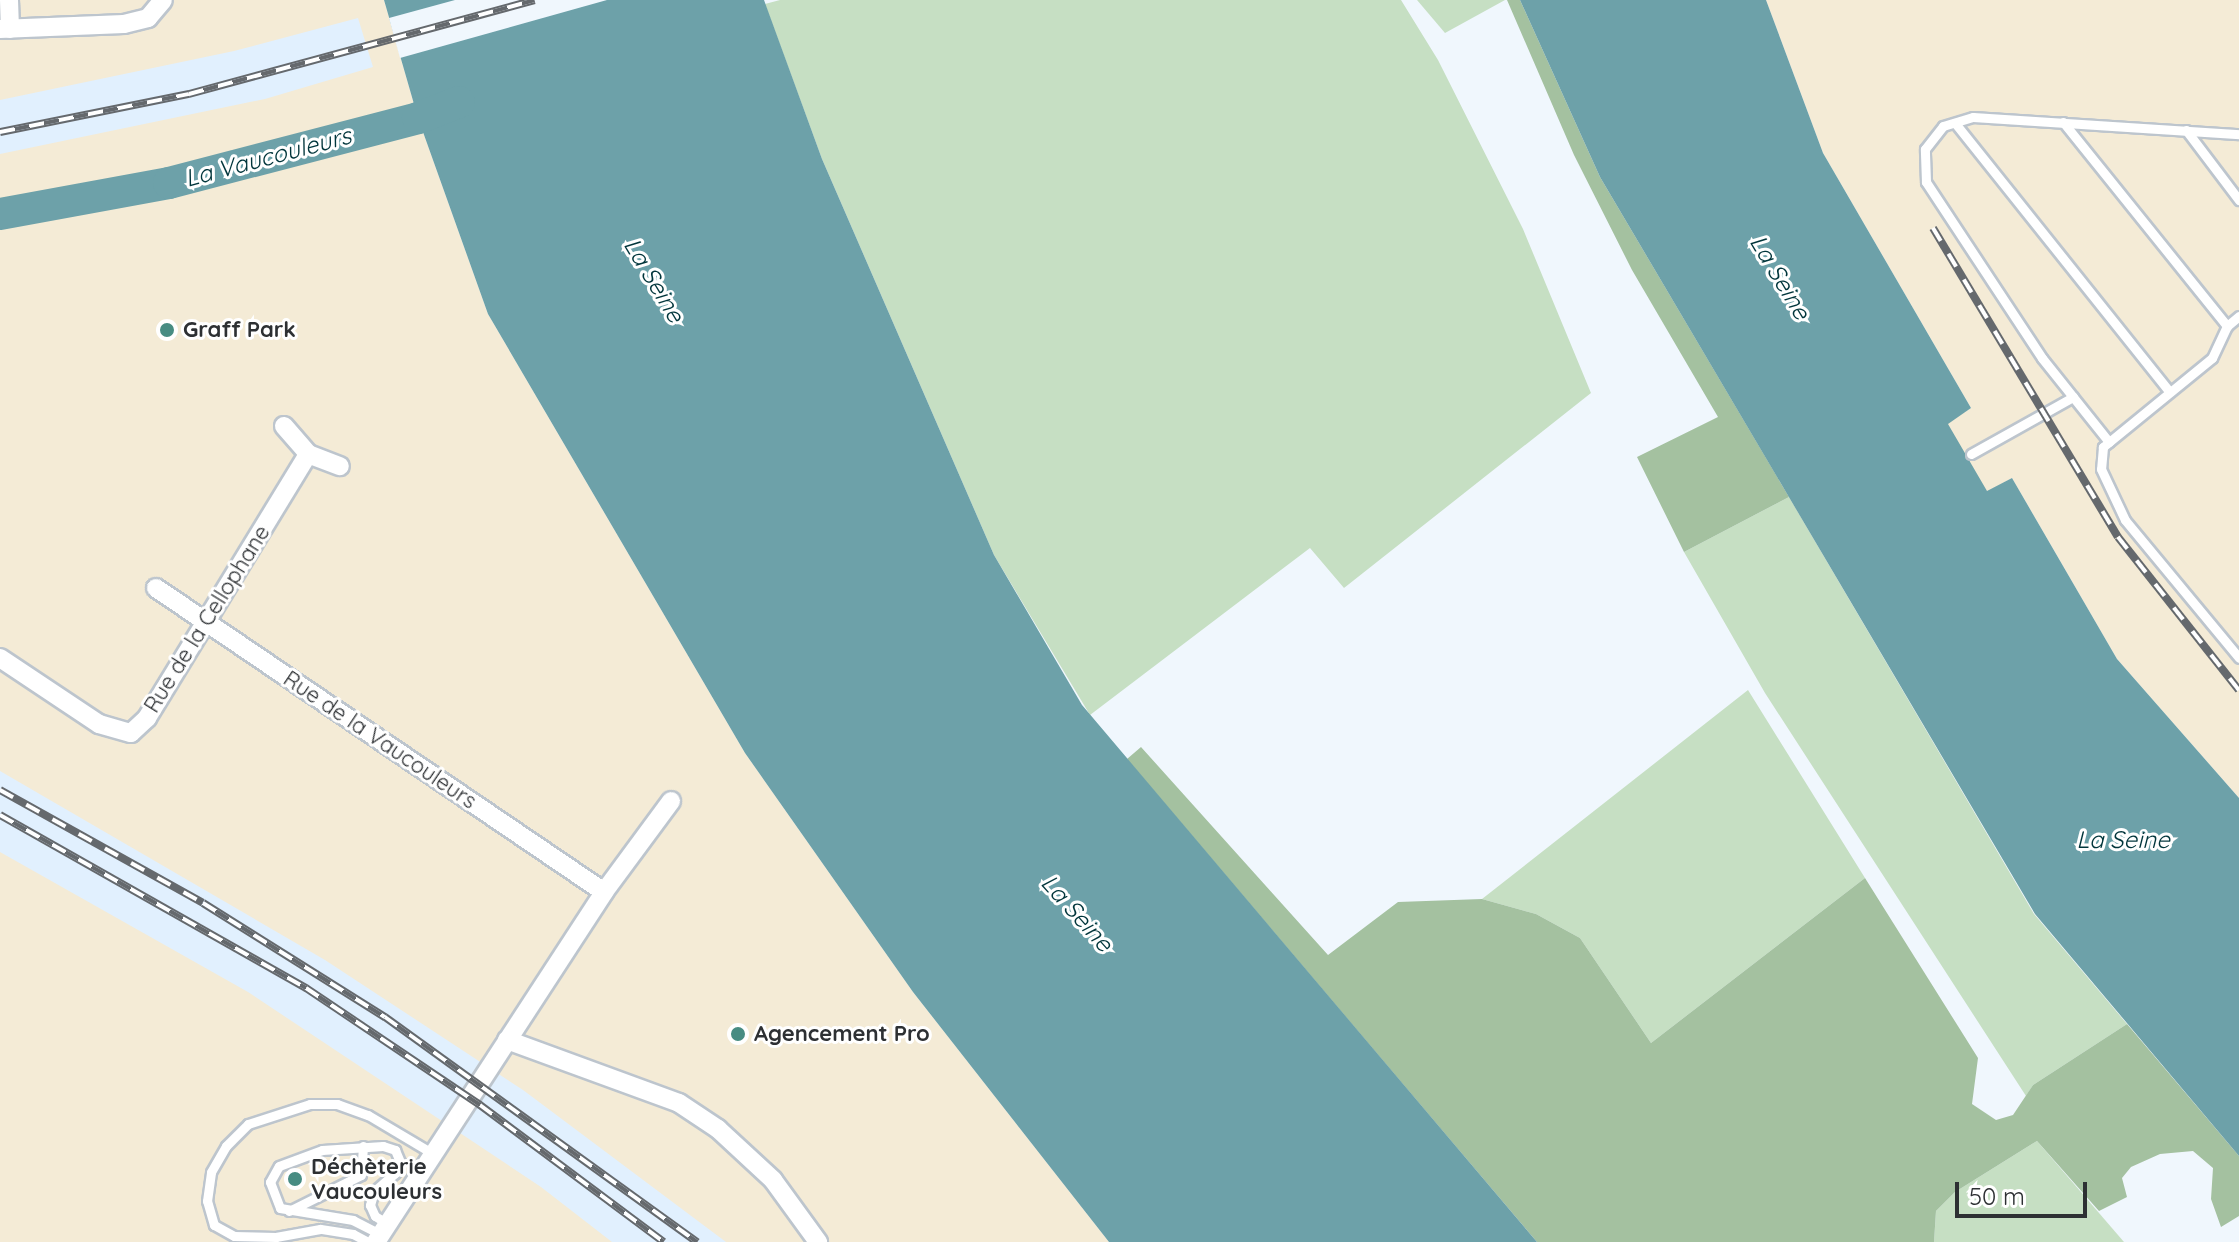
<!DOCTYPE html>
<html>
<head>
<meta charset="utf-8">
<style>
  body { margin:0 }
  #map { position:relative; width:2239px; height:1242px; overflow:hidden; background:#f0f7fd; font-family:Quicksand,sans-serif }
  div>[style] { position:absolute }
  .industrial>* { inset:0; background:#f4ebd6 }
  .built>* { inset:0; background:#e1f0fe }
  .green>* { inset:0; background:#c6dfc3 }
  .forest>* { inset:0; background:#a4c1a0 }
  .water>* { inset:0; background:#6da1a9 }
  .pier>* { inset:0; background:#f0f7fd }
  .river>* { height:32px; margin:-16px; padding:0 16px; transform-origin:16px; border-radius:16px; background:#6da1a9 }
  .roads { filter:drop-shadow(2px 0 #bdc5cd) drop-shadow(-2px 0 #bdc5cd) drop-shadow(0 2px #bdc5cd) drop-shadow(0 -2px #bdc5cd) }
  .service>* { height:9px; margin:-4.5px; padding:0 4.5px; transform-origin:4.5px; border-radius:4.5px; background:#fff }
  .minor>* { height:18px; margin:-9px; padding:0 9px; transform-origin:9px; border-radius:9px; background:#fff }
  .rail>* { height:8px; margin-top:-4px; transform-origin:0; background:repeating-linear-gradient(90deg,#fff 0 15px,#65696d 0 30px); box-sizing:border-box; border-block:2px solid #65696d }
  .dots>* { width:22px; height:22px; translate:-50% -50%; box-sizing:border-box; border:4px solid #fff; border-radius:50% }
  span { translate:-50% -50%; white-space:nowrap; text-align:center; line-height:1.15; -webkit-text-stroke:6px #fff; paint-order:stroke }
  .poi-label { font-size:22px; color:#2d3033; font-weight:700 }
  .left { translate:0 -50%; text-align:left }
  .street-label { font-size:22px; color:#2d3033 }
  .water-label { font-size:24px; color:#00353b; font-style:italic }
  .scale { position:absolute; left:1955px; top:1182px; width:132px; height:36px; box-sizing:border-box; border:4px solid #2d3033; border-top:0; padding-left:10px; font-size:24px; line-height:28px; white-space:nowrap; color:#2d3033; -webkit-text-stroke:6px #fff; paint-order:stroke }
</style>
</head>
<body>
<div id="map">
  <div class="industrial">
    <i style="clip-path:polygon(0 0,384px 0,418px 118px,488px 314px,745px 753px,913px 992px,1109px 1242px,0 1242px)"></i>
    <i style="clip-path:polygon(1766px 0,2239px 0,2239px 798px,2117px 659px,2012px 478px,1987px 492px,1947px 423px,1971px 408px,1823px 153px)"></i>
  </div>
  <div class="built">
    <i style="clip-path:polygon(358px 18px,373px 67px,265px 99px,0 154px,0 100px,234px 51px)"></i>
    <i style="clip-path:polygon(0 771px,325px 960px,523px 1090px,726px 1242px,612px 1242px,541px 1187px,248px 992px,0 852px)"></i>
  </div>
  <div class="green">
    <i style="clip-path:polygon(780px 0,1401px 0,1438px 60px,1523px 229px,1591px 393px,1344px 588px,1310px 548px,1090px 715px,994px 555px,822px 159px,765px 4px)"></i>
    <i style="clip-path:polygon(1417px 0,1505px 0,1445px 33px)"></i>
    <i style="clip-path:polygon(1789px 497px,2034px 914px,2127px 1024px,2033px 1085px,2026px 1096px,1765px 693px,1684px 552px)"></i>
    <i style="clip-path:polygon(1748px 690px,1865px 878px,1651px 1043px,1580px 938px,1536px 914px,1482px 899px)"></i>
    <i style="clip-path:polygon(2037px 1141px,2124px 1242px,1934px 1242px,1936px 1211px,1955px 1192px)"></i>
  </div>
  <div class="forest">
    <i style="clip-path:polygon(1507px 0,1520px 0,1600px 177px,1789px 497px,1684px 552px,1637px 457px,1718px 417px,1632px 270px,1574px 155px)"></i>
    <i style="clip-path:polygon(1141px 747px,1328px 955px,1398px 902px,1482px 899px,1536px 914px,1580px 938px,1651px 1043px,1865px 878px,1978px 1058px,1972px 1104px,1996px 1120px,2013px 1115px,2033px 1085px,2127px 1024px,2239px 1156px,2239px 1216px,2221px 1227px,2211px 1199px,2213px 1168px,2193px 1151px,2160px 1154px,2131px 1167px,2122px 1178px,2127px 1197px,2099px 1211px,2037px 1141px,1955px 1192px,1936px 1211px,1934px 1242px,1537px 1242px,1127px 759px)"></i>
  </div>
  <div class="water">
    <i style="clip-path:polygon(384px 0,764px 0,822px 159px,994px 555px,1082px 705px,1537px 1242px,1109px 1242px,913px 992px,745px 753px,488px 314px,418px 118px)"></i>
    <i style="clip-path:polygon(1520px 0,1766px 0,1823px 153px,1971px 408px,1948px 424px,1987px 491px,2012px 478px,2117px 659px,2239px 798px,2239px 1156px,2035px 914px,1600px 177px)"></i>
  </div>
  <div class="pier">
    <i style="clip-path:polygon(455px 0,607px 0,400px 58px,389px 18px)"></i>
  </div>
  <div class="river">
    <i style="left:0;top:214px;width:172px;rotate:-10.4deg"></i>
    <i style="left:169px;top:183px;width:257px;rotate:-14.6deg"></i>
    <i style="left:418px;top:118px;width:44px;rotate:-21.3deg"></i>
  </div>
  <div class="roads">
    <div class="service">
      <i style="left:2063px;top:122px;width:262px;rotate:51.2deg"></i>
      <i style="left:1955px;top:123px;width:344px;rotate:51.4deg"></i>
      <i style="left:2186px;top:130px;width:88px;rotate:52.9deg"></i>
      <i style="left:2239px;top:316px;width:16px;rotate:140deg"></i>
      <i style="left:2227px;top:326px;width:35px;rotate:115deg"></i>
      <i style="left:2212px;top:358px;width:141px;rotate:140.8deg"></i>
      <i style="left:2103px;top:447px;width:22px;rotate:95deg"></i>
      <i style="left:2101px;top:469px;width:56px;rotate:64.8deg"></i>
      <i style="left:2125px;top:520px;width:179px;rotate:50.4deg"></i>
      <i style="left:2109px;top:442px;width:107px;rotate:-128.6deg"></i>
      <i style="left:2042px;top:358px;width:211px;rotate:-123.4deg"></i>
      <i style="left:1926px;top:182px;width:33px;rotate:-92deg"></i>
      <i style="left:1925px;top:149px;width:29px;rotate:-52deg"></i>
      <i style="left:1943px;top:126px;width:31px;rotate:-17deg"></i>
      <i style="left:1973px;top:117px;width:267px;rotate:3.7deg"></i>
      <i style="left:1971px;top:454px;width:117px;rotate:-29.2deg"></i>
      <i style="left:289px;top:1211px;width:80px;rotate:-26.6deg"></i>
      <i style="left:361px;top:1175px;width:29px;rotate:-86deg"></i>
      <i style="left:380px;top:1234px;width:30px;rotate:-153deg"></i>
      <i style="left:353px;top:1220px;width:74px;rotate:-170.7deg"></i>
      <i style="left:280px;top:1208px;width:28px;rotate:-111deg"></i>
      <i style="left:270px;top:1182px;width:18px;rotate:-61deg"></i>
      <i style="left:279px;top:1166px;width:46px;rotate:-20.4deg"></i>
      <i style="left:322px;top:1150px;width:61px;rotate:-3.8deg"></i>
      <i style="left:383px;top:1146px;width:13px;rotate:18deg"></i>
      <i style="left:395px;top:1150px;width:13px;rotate:67deg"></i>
      <i style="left:400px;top:1162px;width:12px;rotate:114deg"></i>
      <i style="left:395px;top:1173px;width:28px;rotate:139deg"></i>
      <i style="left:374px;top:1191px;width:15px;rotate:106deg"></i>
      <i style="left:370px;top:1205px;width:12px;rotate:66deg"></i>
      <i style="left:375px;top:1216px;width:13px;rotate:32deg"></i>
      <i style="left:368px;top:1242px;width:17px;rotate:-152deg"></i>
      <i style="left:353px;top:1234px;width:33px;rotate:-171deg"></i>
      <i style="left:320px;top:1229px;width:45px;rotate:169.7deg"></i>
      <i style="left:276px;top:1237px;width:42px;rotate:-178.6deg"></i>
      <i style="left:234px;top:1236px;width:23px;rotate:-151deg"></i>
      <i style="left:214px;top:1225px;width:25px;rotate:-106deg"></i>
      <i style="left:207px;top:1201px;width:29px;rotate:-82deg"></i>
      <i style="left:211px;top:1172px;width:30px;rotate:-60deg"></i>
      <i style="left:226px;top:1146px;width:31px;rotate:-45deg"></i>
      <i style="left:248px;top:1124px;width:65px;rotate:-17.9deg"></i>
      <i style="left:310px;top:1104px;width:27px"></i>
      <i style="left:337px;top:1104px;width:33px;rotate:20deg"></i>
      <i style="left:368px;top:1115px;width:74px;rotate:30.7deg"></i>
    </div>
    <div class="minor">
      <i style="left:9px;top:0;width:29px;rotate:88deg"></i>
      <i style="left:0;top:29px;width:124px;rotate:-2.3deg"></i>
      <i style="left:124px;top:24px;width:25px;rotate:-14deg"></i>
      <i style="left:148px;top:18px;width:23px;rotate:-50deg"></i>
      <i style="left:284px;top:426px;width:37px;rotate:49deg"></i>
      <i style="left:308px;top:454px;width:34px;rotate:21deg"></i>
      <i style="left:156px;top:588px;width:541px;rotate:34.16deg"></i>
      <i style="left:0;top:658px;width:119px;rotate:33.7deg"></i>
      <i style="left:99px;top:724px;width:33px;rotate:16deg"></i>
      <i style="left:131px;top:733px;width:22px;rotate:-43deg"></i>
      <i style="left:147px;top:718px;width:309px;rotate:-58.6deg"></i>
      <i style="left:507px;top:1040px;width:183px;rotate:20.1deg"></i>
      <i style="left:679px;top:1103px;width:47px;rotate:33.7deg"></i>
      <i style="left:718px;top:1129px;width:75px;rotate:42.8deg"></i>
      <i style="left:773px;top:1180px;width:77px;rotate:54deg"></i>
      <i style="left:376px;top:1242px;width:418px;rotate:-56.9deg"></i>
      <i style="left:604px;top:892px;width:113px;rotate:-53.6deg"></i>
    </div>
  </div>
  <div class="rail">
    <i style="left:0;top:132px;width:193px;rotate:-11.4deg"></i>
    <i style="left:189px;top:94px;width:358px;rotate:-15.2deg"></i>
    <i style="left:1933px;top:228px;width:360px;rotate:59.1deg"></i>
    <i style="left:2118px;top:537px;width:195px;rotate:51.7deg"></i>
    <i style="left:0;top:790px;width:232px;rotate:29.1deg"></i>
    <i style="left:203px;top:903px;width:215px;rotate:32.1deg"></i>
    <i style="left:385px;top:1017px;width:385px;rotate:35.8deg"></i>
    <i style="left:0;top:815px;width:352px;rotate:29.5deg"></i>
    <i style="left:306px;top:988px;width:210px;rotate:33.9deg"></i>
    <i style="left:480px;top:1105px;width:229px;rotate:36.7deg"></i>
  </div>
  <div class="dots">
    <i style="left:167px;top:330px;background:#478c82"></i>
    <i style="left:738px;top:1034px;background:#478c82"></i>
    <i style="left:295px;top:1179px;background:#478c82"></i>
  </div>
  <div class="poi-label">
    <span class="left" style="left:183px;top:330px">Graff Park</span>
    <span class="left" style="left:754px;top:1034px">Agencement Pro</span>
    <span class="left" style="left:311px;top:1179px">Déchèterie<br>Vaucouleurs</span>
  </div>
  <div class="street-label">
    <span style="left:207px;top:619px;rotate:-58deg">Rue de la Cellophane</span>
    <span style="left:380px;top:740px;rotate:34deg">Rue de la Vaucouleurs</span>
  </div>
  <div class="water-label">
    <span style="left:268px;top:157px;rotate:-15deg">La Vaucouleurs</span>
    <span style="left:1780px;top:277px;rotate:59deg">La Seine</span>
    <span style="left:654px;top:280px;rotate:59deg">La Seine</span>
    <span style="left:2123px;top:840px">La Seine</span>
    <span style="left:1077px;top:913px;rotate:48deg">La Seine</span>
  </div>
  <div class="scale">50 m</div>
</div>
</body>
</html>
